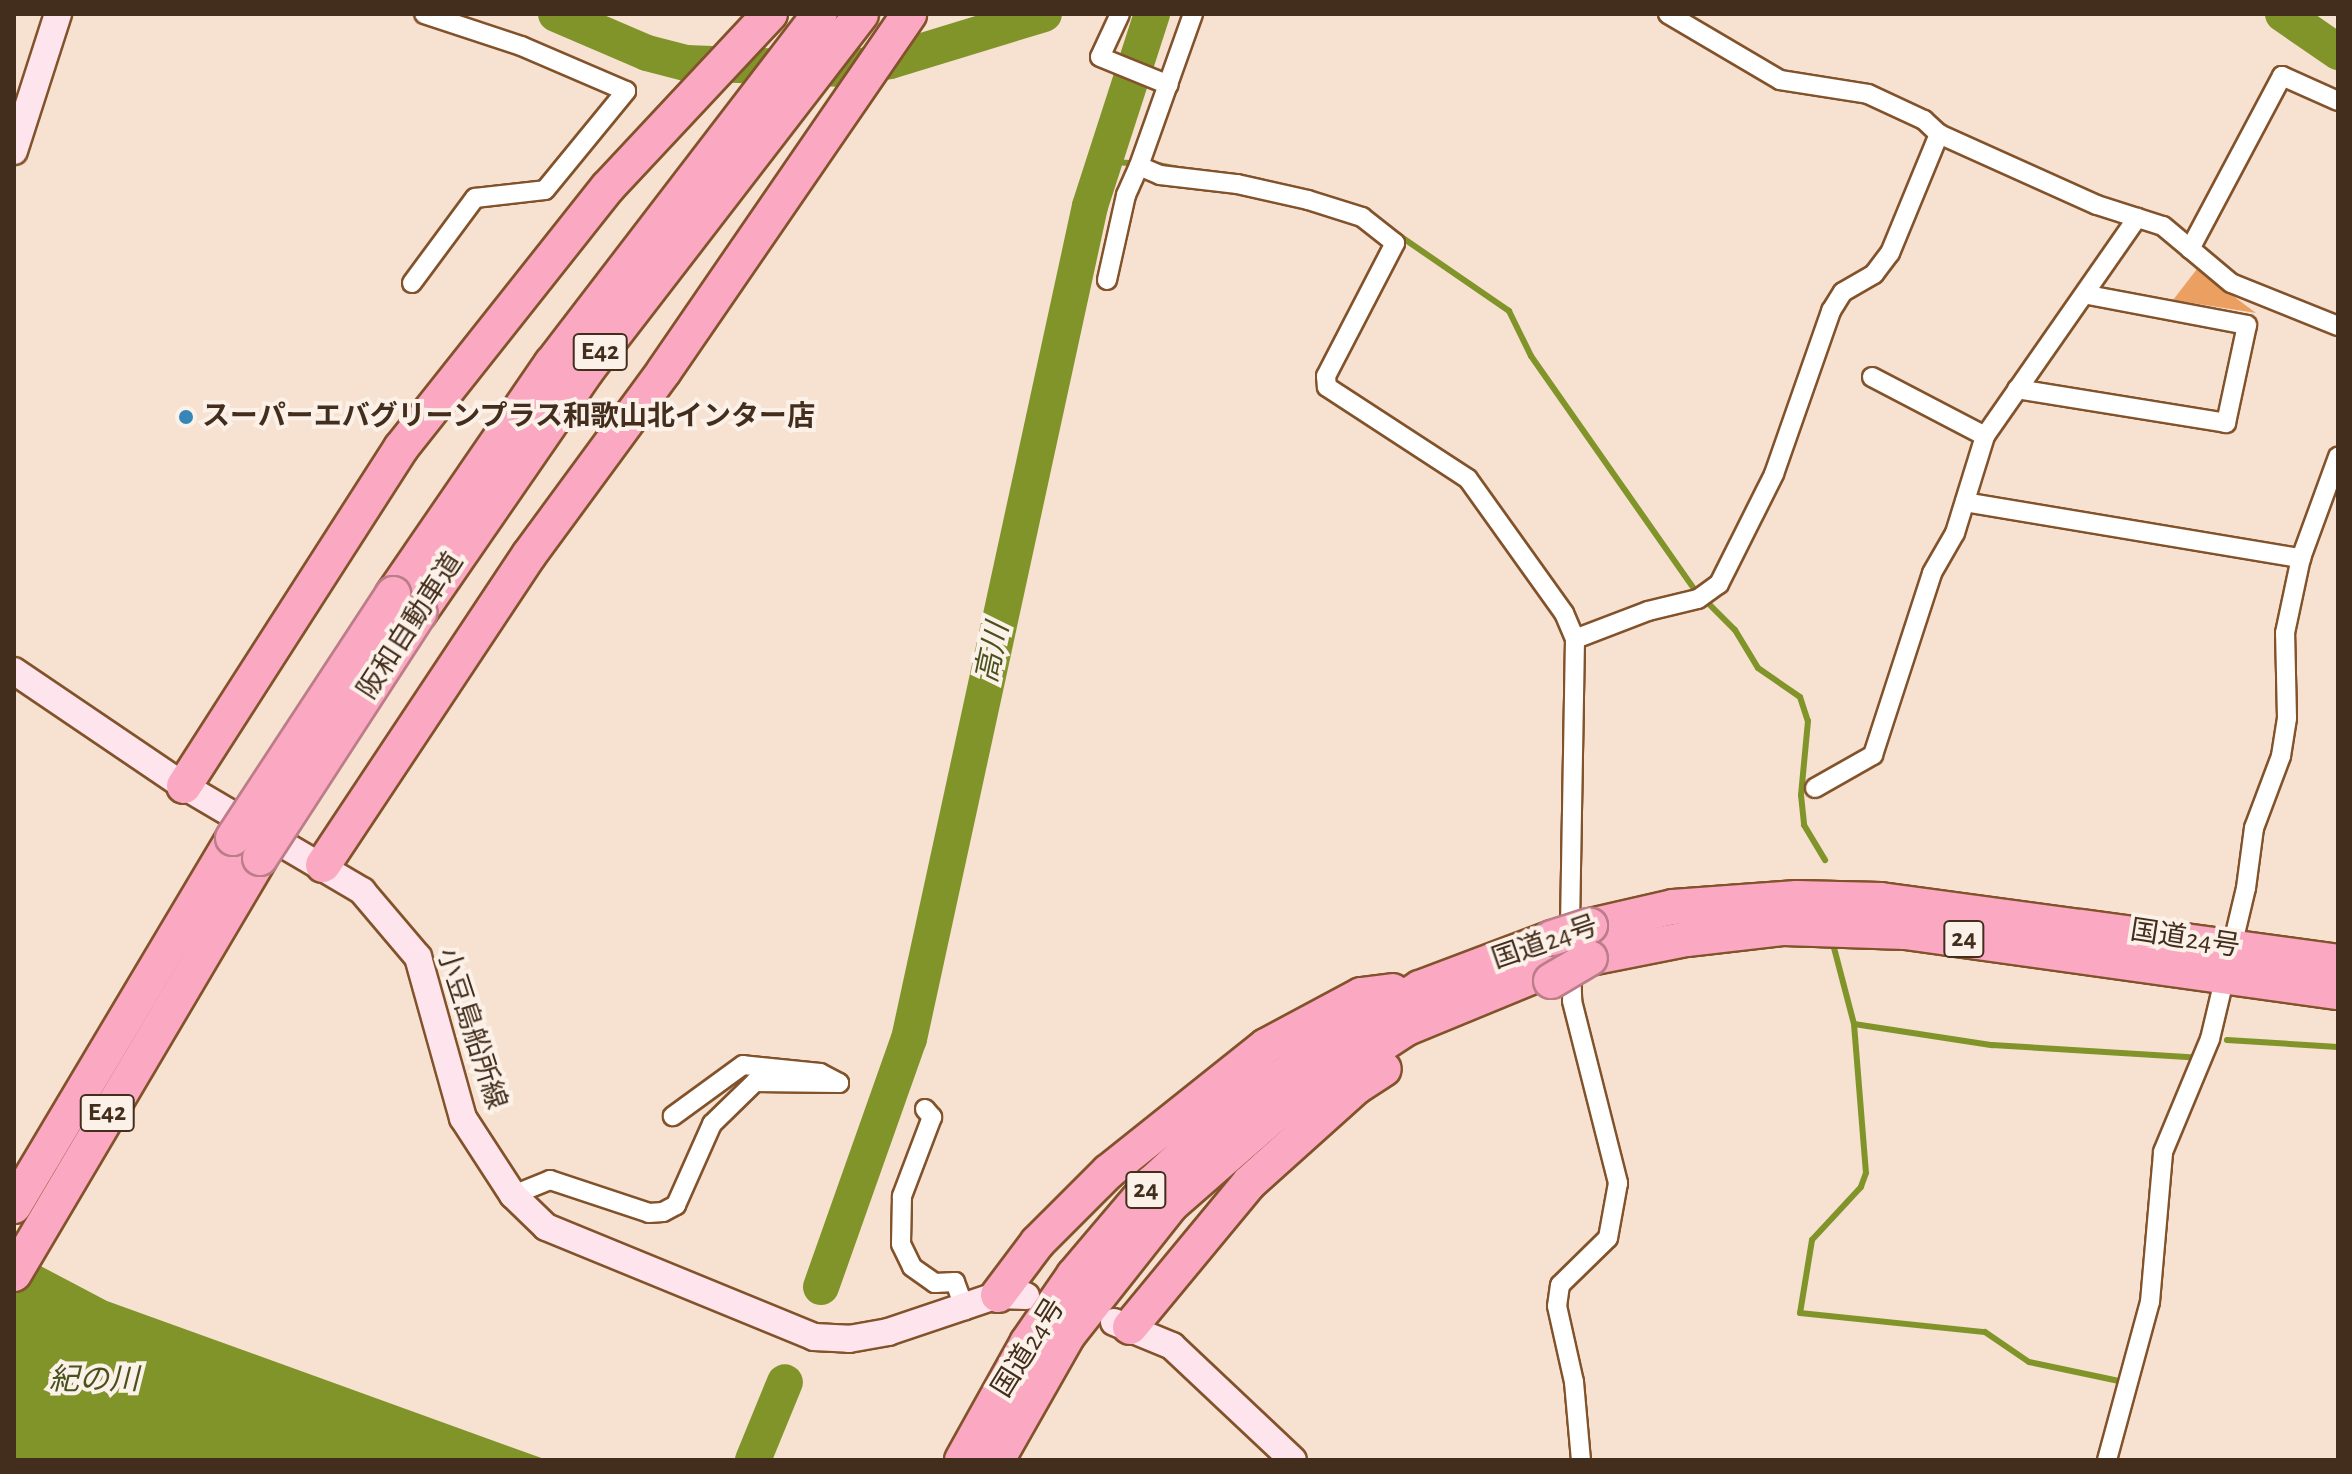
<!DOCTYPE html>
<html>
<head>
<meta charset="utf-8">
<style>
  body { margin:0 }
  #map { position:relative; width:2352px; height:1474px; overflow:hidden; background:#f7e1d0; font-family:"Alegreya Sans","Noto Sans JP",sans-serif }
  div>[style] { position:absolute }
  .green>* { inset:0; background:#eba062 }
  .water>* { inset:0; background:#81942a }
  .stream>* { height:6px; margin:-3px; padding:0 3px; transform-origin:3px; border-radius:3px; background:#81942a }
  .river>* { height:36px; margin:-18px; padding:0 18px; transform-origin:18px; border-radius:18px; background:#81942a }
  .roads { filter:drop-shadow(2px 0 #82532b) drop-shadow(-2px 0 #82532b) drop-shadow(0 2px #82532b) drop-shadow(0 -2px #82532b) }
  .street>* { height:18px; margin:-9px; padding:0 9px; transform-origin:9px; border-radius:9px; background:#fff }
  .secondary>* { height:26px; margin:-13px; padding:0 13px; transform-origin:13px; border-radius:13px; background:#fee5ed }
  .highway>* { height:34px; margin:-17px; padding:0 17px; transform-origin:17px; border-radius:17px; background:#fba8c2 }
  .bridges { filter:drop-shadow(2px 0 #bb7d88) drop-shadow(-2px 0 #bb7d88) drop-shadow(0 2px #bb7d88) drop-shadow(0 -2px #bb7d88) }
  .highway-bridge>* { height:34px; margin:-17px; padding:0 17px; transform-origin:17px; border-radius:17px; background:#fba8c2 }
  .dots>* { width:22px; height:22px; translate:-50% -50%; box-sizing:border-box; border:4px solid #fcf1e8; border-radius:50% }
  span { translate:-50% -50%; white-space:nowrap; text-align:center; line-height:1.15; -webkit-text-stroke:8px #fcf1e8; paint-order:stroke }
  .shield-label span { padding:2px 6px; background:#fcf1e8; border:2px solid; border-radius:6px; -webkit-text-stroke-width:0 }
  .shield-label { font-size:26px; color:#432e1d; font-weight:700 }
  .poi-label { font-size:28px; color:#432e1d; font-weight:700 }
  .left { translate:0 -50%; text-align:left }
  .street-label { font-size:28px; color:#432e1d }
  .water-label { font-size:30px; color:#48521d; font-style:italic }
  .frame { position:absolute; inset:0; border:16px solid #432e1d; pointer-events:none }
</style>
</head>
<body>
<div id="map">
  <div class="green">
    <i style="clip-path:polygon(2197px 269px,2256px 313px,2173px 300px)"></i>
  </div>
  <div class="water">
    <i style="clip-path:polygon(14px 1252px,107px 1301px,547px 1460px,14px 1460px)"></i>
  </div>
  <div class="stream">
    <i style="left:1101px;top:161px;width:28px;rotate:4deg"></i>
    <i style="left:1158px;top:165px;width:21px;rotate:11deg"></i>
    <i style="left:1238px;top:176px;width:25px;rotate:12deg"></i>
    <i style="left:1397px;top:234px;width:136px;rotate:34.5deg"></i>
    <i style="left:1509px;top:311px;width:50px;rotate:63.9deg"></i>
    <i style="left:1531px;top:356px;width:284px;rotate:55deg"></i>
    <i style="left:1694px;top:589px;width:58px;rotate:45deg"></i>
    <i style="left:1735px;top:630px;width:44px;rotate:58.8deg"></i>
    <i style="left:1758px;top:668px;width:51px;rotate:34.6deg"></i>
    <i style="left:1800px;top:697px;width:25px;rotate:72deg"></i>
    <i style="left:1808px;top:721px;width:74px;rotate:95.4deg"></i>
    <i style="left:1801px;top:795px;width:30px;rotate:84deg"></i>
    <i style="left:1804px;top:825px;width:41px;rotate:59deg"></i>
    <i style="left:1833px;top:944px;width:83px;rotate:75.3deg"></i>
    <i style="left:1854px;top:1024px;width:149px;rotate:85.4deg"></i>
    <i style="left:1866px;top:1173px;width:15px;rotate:110deg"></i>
    <i style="left:1861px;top:1187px;width:72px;rotate:132.8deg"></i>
    <i style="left:1812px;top:1240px;width:74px;rotate:99.3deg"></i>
    <i style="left:1800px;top:1313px;width:186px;rotate:5.9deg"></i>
    <i style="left:1985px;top:1332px;width:53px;rotate:34.3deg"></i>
    <i style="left:2029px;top:1362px;width:92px;rotate:11.9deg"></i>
    <i style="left:1854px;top:1024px;width:140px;rotate:8.7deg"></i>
    <i style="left:1992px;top:1045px;width:199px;rotate:3.5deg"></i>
    <i style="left:2227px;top:1040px;width:111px;rotate:3.6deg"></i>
  </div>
  <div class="river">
    <i style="left:556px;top:14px;width:99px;rotate:23.2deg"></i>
    <i style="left:647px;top:53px;width:40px;rotate:14.4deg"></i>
    <i style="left:686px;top:63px;width:159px;rotate:2.2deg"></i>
    <i style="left:845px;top:69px;width:46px;rotate:-10.1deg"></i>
    <i style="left:890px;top:61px;width:161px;rotate:-17deg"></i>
    <i style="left:2283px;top:14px;width:67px;rotate:34.6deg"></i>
    <i style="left:821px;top:1287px;width:263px;rotate:-70.5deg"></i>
    <i style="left:909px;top:1039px;width:852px;rotate:-77.74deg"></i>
    <i style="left:1090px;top:206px;width:202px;rotate:-72.1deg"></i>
    <i style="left:753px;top:1460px;width:84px;rotate:-67.7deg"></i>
  </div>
  <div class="roads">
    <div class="street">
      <i style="left:1120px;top:14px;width:47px;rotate:114.9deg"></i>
      <i style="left:1100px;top:57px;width:74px;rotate:22.1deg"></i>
      <i style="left:1193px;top:14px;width:161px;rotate:109.6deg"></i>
      <i style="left:1139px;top:166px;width:23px;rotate:23deg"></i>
      <i style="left:1160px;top:175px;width:78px;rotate:6.7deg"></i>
      <i style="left:1237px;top:184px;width:73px;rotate:12.7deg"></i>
      <i style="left:1308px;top:200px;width:57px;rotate:17.5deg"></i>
      <i style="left:1362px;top:217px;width:42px;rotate:38.2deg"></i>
      <i style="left:1395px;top:243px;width:150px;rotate:117.4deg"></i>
      <i style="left:1326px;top:376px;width:11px;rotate:85deg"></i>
      <i style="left:1327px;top:387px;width:168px;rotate:33.1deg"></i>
      <i style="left:1468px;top:479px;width:165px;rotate:54.4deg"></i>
      <i style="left:1564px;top:613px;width:28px;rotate:67deg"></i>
      <i style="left:1575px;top:639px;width:300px;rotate:91deg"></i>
      <i style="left:1668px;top:14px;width:130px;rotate:30.5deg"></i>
      <i style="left:1780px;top:80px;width:89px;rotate:9deg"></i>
      <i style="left:1868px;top:94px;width:62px;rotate:24.9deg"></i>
      <i style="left:1924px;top:120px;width:21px;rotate:43deg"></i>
      <i style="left:1939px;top:134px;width:173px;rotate:24.2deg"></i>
      <i style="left:2097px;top:205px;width:69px;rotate:17.7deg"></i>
      <i style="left:2163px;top:226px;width:89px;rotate:40deg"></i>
      <i style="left:2231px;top:283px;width:115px;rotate:21.9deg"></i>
      <i style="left:2190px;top:249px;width:196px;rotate:-62deg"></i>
      <i style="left:2282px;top:76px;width:61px;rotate:24.1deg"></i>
      <i style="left:1107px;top:280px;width:87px;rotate:-77.4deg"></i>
      <i style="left:1126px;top:195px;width:32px;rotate:-66deg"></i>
      <i style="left:412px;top:283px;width:106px;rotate:-53.5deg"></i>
      <i style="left:475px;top:198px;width:70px;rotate:-6.5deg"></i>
      <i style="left:545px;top:190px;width:128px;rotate:-50.7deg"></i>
      <i style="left:626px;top:91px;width:114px;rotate:-156.8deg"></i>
      <i style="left:521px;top:46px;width:102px;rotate:-161.7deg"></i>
      <i style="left:1872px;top:377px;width:127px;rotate:27.6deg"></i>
      <i style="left:2017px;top:389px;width:212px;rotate:9.2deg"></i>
      <i style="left:2226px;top:423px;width:100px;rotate:-77.9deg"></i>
      <i style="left:2247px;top:325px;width:162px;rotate:-169.3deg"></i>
      <i style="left:1965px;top:502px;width:341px;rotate:9.5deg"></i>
      <i style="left:1575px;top:639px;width:78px;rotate:-21deg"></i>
      <i style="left:1648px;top:611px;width:51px;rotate:-13.5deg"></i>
      <i style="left:1698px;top:599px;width:26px;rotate:-36deg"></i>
      <i style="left:1719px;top:584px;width:123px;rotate:-63.4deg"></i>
      <i style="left:1774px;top:474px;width:173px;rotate:-70.7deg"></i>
      <i style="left:1831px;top:311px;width:22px;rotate:-58deg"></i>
      <i style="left:1843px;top:292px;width:36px;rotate:-30deg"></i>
      <i style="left:1874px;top:274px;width:26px;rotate:-53deg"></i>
      <i style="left:1890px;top:253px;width:129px;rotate:-67.6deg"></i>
      <i style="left:1815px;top:788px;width:67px;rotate:-29.6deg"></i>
      <i style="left:1873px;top:755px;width:191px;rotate:-72deg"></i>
      <i style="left:1932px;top:573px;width:46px;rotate:-60.1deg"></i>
      <i style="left:1955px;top:533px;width:102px;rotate:-72.8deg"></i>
      <i style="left:1985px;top:436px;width:266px;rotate:-55.1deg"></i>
      <i style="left:1571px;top:965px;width:36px;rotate:88deg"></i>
      <i style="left:1572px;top:1001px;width:188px;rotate:75.8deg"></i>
      <i style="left:1618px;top:1183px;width:56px;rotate:100.3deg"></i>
      <i style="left:1608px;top:1238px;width:67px;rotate:135.6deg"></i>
      <i style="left:1560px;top:1285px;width:21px;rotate:98deg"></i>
      <i style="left:1557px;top:1306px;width:78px;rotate:77.4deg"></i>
      <i style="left:1574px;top:1382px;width:78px;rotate:84.9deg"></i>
      <i style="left:925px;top:1109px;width:11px;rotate:49deg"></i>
      <i style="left:932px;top:1117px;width:85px;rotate:110.8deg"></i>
      <i style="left:902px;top:1196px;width:48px;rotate:91.2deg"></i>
      <i style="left:901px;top:1244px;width:25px;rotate:64deg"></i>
      <i style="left:912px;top:1267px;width:28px;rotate:35deg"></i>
      <i style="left:935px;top:1283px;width:20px;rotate:-3deg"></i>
      <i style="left:955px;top:1282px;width:30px;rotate:70deg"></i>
      <i style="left:513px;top:1195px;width:40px;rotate:-22deg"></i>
      <i style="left:550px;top:1180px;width:104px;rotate:18.4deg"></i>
      <i style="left:649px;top:1213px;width:14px;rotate:-4deg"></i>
      <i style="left:663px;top:1212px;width:15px;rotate:-28deg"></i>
      <i style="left:676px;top:1205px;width:89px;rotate:-66deg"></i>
      <i style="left:712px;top:1124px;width:60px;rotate:-44.3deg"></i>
      <i style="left:755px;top:1082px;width:84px;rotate:0.7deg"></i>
      <i style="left:839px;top:1083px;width:21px;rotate:-152deg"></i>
      <i style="left:820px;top:1073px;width:77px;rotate:-174.1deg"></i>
      <i style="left:743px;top:1065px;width:87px;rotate:143.9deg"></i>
      <i style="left:2107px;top:1460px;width:164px;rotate:-74.8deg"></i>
      <i style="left:2150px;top:1302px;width:151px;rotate:-85deg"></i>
      <i style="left:2163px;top:1152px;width:122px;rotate:-67.4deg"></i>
      <i style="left:2210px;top:1039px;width:155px;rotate:-76.6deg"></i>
      <i style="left:2246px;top:888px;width:61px;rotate:-82.4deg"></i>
      <i style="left:2254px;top:828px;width:77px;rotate:-69.4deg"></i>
      <i style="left:2281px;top:756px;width:38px;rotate:-81deg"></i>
      <i style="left:2287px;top:718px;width:85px;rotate:-91.3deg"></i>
      <i style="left:2285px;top:633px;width:77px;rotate:-78deg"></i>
      <i style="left:2301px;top:558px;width:108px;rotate:-69.9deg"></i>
    </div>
    <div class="secondary">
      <i style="left:14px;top:151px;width:144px;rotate:-72.2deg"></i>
      <i style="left:14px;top:671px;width:205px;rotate:34.1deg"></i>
      <i style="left:184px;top:786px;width:207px;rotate:30.5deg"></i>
      <i style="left:362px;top:891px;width:87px;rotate:49.7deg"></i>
      <i style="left:418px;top:957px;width:167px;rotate:74.4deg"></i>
      <i style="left:463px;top:1118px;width:92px;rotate:57deg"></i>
      <i style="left:513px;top:1195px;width:46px;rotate:44.1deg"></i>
      <i style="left:546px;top:1227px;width:290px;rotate:22.3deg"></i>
      <i style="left:814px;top:1337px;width:35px;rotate:3deg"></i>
      <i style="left:849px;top:1339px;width:40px;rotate:-10deg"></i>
      <i style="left:888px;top:1332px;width:116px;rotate:-18.6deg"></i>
      <i style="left:998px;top:1295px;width:28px;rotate:2deg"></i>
      <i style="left:1114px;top:1322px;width:63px;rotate:22.5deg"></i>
      <i style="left:1172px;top:1346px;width:166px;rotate:43.3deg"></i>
    </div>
    <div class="highway">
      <i style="left:393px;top:594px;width:280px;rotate:-55.5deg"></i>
      <i style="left:552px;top:363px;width:440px;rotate:-52.5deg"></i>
      <i style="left:420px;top:612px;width:294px;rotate:-55.4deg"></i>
      <i style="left:587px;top:370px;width:449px;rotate:-52.4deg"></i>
      <i style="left:184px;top:786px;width:402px;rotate:-57.3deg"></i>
      <i style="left:401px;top:448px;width:333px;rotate:-51.6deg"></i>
      <i style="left:608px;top:187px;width:237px;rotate:-46.9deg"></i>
      <i style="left:323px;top:865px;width:372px;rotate:-56.4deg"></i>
      <i style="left:529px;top:555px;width:228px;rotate:-53.7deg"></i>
      <i style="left:664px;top:371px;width:433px;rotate:-55.5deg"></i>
      <i style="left:1590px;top:926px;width:85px;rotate:-12.9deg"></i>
      <i style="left:1673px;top:907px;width:124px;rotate:-4.2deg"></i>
      <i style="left:1797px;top:898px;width:84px;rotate:1.4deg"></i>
      <i style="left:1881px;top:900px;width:461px;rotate:7.7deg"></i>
      <i style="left:1590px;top:958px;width:99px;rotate:-11.1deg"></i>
      <i style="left:1687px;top:939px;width:98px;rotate:-6.5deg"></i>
      <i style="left:1784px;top:928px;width:121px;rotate:1.9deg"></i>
      <i style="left:1905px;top:932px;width:437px;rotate:7.9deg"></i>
      <i style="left:14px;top:1206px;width:428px;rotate:-59.2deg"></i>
      <i style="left:14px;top:1274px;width:483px;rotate:-59.4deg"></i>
      <i style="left:998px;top:1295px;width:66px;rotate:-53deg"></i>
      <i style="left:1038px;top:1242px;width:99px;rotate:-45deg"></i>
      <i style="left:1108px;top:1172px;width:202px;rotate:-38.6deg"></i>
      <i style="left:1266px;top:1046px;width:108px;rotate:-28.2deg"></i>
      <i style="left:1361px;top:995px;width:32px;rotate:-7deg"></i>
      <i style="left:1130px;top:1327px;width:187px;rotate:-50.4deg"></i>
      <i style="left:1249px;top:1183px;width:144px;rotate:-41.9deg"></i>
      <i style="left:1356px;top:1087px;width:33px;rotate:-33deg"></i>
      <i style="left:962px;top:1460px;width:134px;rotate:-60.9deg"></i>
      <i style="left:1027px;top:1343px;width:83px;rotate:-55.3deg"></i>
      <i style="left:1074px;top:1275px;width:121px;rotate:-49.7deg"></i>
      <i style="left:1152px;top:1183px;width:115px;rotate:-42.5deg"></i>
      <i style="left:1237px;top:1105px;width:217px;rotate:-32.6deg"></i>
      <i style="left:1420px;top:988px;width:141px;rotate:-20.7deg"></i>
      <i style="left:997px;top:1460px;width:144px;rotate:-60.4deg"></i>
      <i style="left:1068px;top:1335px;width:167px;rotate:-51.6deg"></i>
      <i style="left:1172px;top:1204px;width:135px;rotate:-41.1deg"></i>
      <i style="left:1274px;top:1115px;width:159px;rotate:-33.2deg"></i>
      <i style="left:1407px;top:1028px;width:155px;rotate:-22.4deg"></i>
    </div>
  </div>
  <div class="bridges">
    <div class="highway-bridge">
      <i style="left:233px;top:838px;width:292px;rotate:-56.7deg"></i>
      <i style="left:260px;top:858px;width:293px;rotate:-57deg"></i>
      <i style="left:1552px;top:938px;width:40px;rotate:-18deg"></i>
      <i style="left:1551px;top:981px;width:45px;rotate:-30.5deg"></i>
    </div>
  </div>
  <div class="dots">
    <i style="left:186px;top:417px;background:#3686b8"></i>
  </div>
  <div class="shield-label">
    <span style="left:600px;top:352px">E42</span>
    <span style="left:1964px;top:939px">24</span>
    <span style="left:107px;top:1113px">E42</span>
    <span style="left:1146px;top:1190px">24</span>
  </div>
  <div class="poi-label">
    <span class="left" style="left:202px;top:417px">スーパーエバグリーンプラス和歌山北インター店</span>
  </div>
  <div class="street-label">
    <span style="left:411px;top:626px;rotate:-57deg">阪和自動車道</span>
    <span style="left:2185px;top:939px;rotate:9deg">国道24号</span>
    <span style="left:1545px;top:943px;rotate:-19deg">国道24号</span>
    <span style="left:471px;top:1029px;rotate:72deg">小豆島船所線</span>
    <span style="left:1029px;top:1348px;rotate:-58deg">国道24号</span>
  </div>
  <div class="water-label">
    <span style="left:993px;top:653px;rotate:-78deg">高川</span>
    <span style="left:94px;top:1380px">紀の川</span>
  </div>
  <div class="frame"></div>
</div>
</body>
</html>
